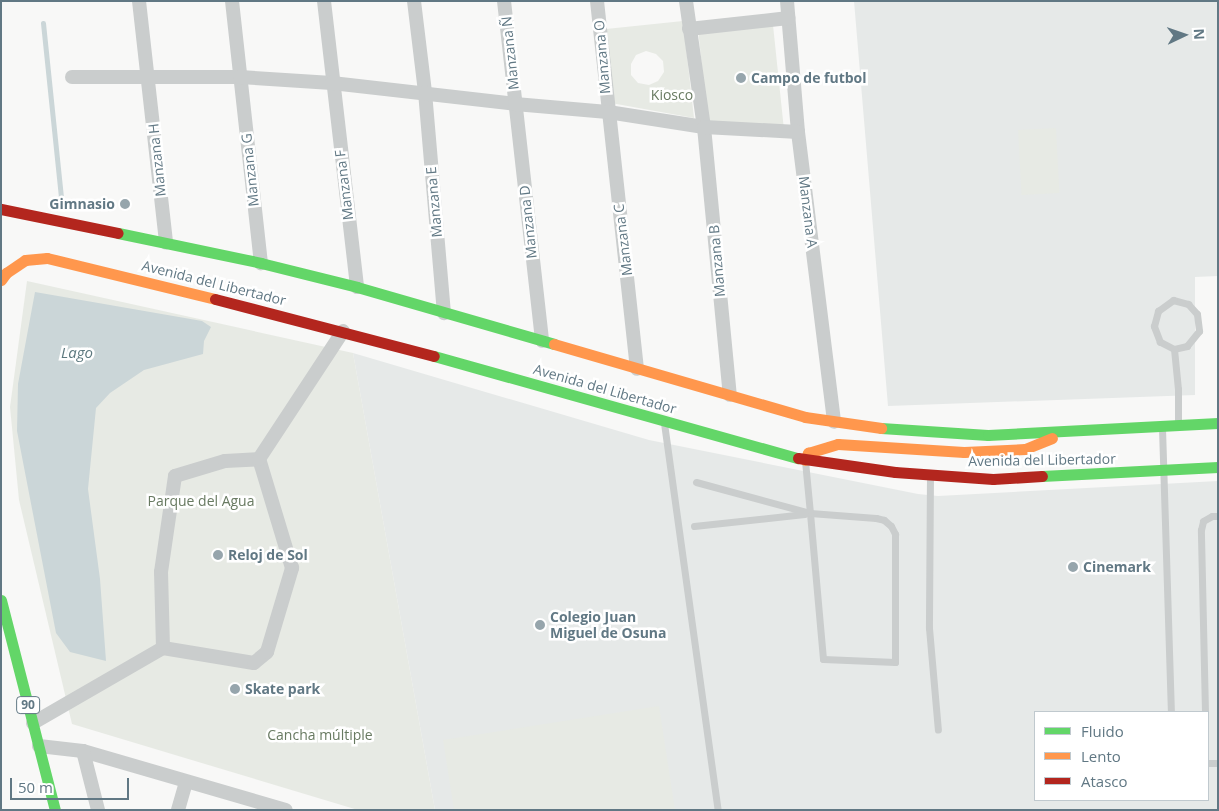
<!DOCTYPE html>
<html>
<head>
<meta charset="utf-8">
<style>
  body { margin:0 }
  #map { position:relative; width:1219px; height:811px; overflow:hidden; background:#f8f8f7; font-family:"Open Sans",sans-serif }
  div>[style] { position:absolute }
  .built>* { inset:0; background:#e6e9e8 }
  .green>* { inset:0; background:#e7eae4; transform-origin:0 0 }
  .water>* { inset:0; background:#cbd6d8 }
  .stream>* { height:5px; margin:-2.5px; padding:0 2.5px; transform-origin:2.5px; border-radius:2.5px; background:#cbd6d8 }
  .lane>* { height:7px; margin:-3.5px; padding:0 3.5px; transform-origin:3.5px; border-radius:3.5px; background:#cacdcd }
  .street>* { height:14px; margin:-7px; padding:0 7px; transform-origin:7px; border-radius:7px; background:#cacdcd }
  .fast>* { height:11px; margin:-5.5px; padding:0 5.5px; transform-origin:5.5px; border-radius:5.5px; background:#63d668 }
  .slow>* { height:11px; margin:-5.5px; padding:0 5.5px; transform-origin:5.5px; border-radius:5.5px; background:#ff974d }
  .jam>* { height:11px; margin:-5.5px; padding:0 5.5px; transform-origin:5.5px; border-radius:5.5px; background:#b3261e }
  .dots>* { width:14px; height:14px; translate:-50% -50%; box-sizing:border-box; border:2px solid #fff; border-radius:50% }
  span { translate:-50% -50%; white-space:nowrap; text-align:center; line-height:1.15; -webkit-text-stroke:5px #fff; paint-order:stroke }
  .shield-label span { padding:1px 4px; background:#fff; border:1px solid; border-radius:4px; -webkit-text-stroke-width:0 }
  .shield-label { font-size:12px; color:#617884; font-weight:700 }
  .street-label { font-size:14px; color:#617884 }
  .poi-label { font-size:14px; color:#617884; font-weight:700 }
  .left { translate:0 -50%; text-align:left }
  .right { translate:-100% -50%; text-align:right }
  .park-label { font-size:14px; color:#687a61 }
  .water-label { font-size:15px; color:#5c787e; font-style:italic }
  .frame { position:absolute; inset:0; border:2px solid #617884; pointer-events:none }
  .legend { position:absolute; left:1034px; top:711px; width:175px; height:90px; box-sizing:border-box; background:#fff; border:1px solid #c0c9ce; margin:0; padding:6px 9px; list-style:none; font-size:15px; color:#617884 }
  .legend li { display:flex; align-items:center; gap:10px; height:25px }
  .legend b { width:25px; border:1px solid #c0c9ce }
  .north { position:absolute; left:1159px; top:10px; width:50px; height:50px; -webkit-text-stroke:4px #fff; paint-order:stroke; rotate:87deg; font-size:14px; font-weight:700; line-height:20px; text-align:center; color:#617884 }
  .north::after { content:''; display:block; margin:auto; width:18px; height:22px; background:#617884; clip-path:polygon(50% 0,100% 100%,50% 72%,0 100%) }
  .scale { position:absolute; left:10px; top:778px; width:119px; height:22px; box-sizing:border-box; border:2px solid #617884; border-top:0; padding-left:6px; font-size:15px; line-height:18px; white-space:nowrap; color:#617884; -webkit-text-stroke:4px #fff; paint-order:stroke }
</style>
</head>
<body>
<div id="map">
  <div class="built">
    <i style="clip-path:polygon(854px 1px,1218px 1px,1218px 276px,1195px 277px,1195px 395px,888px 406px)"></i>
    <i style="clip-path:polygon(evenodd,353px 353px,649px 440px,918px 494px,938px 496px,1218px 481px,1218px 810px,435px 810px,353px 353px,1035px 712px,1208px 712px,1208px 800px,1035px 800px,1035px 712px)"></i>
  </div>
  <div class="green">
    <i style="clip-path:polygon(evenodd,683px 21px,694px 118px,611px 103px,606px 29px,683px 21px,646px 51px,656px 54px,663px 61px,664px 72px,658px 81px,649px 85px,638px 83px,631px 75px,631px 64px,636px 55px,646px 51px)"></i>
    <i style="left:773px;top:25px;width:101px;height:75px;rotate:84deg"></i>
    <i style="left:1056px;top:128px;width:65px;height:38px;rotate:87deg"></i>
    <i style="clip-path:polygon(27px 281px,353px 353px,435px 810px,358px 810px,72px 724px,19px 500px,10px 407px)"></i>
    <i style="clip-path:polygon(659px 706px,675px 810px,454px 810px,443px 740px)"></i>
  </div>
  <div class="water">
    <i style="clip-path:polygon(35px 292px,202px 321px,211px 327px,204px 341px,203px 354px,144px 370px,110px 393px,96px 408px,88px 489px,100px 579px,106px 661px,70px 652px,56px 633px,17px 431px,18px 384px)"></i>
  </div>
  <div class="stream">
    <i style="left:43px;top:23px;width:174px;rotate:84.1deg"></i>
  </div>
  <div class="lane">
    <i style="left:1173px;top:300px;width:16px;rotate:15deg"></i>
    <i style="left:1188px;top:304px;width:13px;rotate:48deg"></i>
    <i style="left:1197px;top:314px;width:17px;rotate:83deg"></i>
    <i style="left:1199px;top:331px;width:19px;rotate:129deg"></i>
    <i style="left:1187px;top:346px;width:13px;rotate:167deg"></i>
    <i style="left:1174px;top:349px;width:16px;rotate:-153deg"></i>
    <i style="left:1160px;top:342px;width:17px;rotate:-111deg"></i>
    <i style="left:1154px;top:326px;width:16px;rotate:-75deg"></i>
    <i style="left:1158px;top:311px;width:19px;rotate:-36deg"></i>
    <i style="left:1174px;top:349px;width:40px;rotate:84.3deg"></i>
    <i style="left:1178px;top:389px;width:34px;rotate:90deg"></i>
    <i style="left:664px;top:423px;width:391px;rotate:82.1deg"></i>
    <i style="left:1162px;top:428px;width:284px;rotate:88.2deg"></i>
    <i style="left:930px;top:475px;width:153px;rotate:90.4deg"></i>
    <i style="left:929px;top:628px;width:102px;rotate:85deg"></i>
    <i style="left:696px;top:482px;width:118px;rotate:15.2deg"></i>
    <i style="left:810px;top:513px;width:66px;rotate:4.3deg"></i>
    <i style="left:876px;top:518px;width:8px;rotate:14deg"></i>
    <i style="left:884px;top:520px;width:9px;rotate:41deg"></i>
    <i style="left:891px;top:526px;width:9px;rotate:63deg"></i>
    <i style="left:895px;top:534px;width:128px;rotate:90deg"></i>
    <i style="left:895px;top:662px;width:72px;rotate:-177.6deg"></i>
    <i style="left:823px;top:659px;width:147px;rotate:-95.1deg"></i>
    <i style="left:810px;top:513px;width:52px;rotate:-95.5deg"></i>
    <i style="left:694px;top:526px;width:111px;rotate:-6.2deg"></i>
    <i style="left:1205px;top:712px;width:182px;rotate:-91.3deg"></i>
    <i style="left:1201px;top:530px;width:9px;rotate:-77deg"></i>
    <i style="left:1203px;top:521px;width:10px;rotate:-29deg"></i>
    <i style="left:1212px;top:516px;width:6px"></i>
    <i style="left:1208px;top:763px;width:10px"></i>
  </div>
  <div class="street">
    <i style="left:139px;top:1px;width:243px;rotate:83.6deg"></i>
    <i style="left:232px;top:1px;width:264px;rotate:83.7deg"></i>
    <i style="left:324px;top:1px;width:288px;rotate:83.4deg"></i>
    <i style="left:414px;top:1px;width:92px;rotate:83.1deg"></i>
    <i style="left:425px;top:92px;width:222px;rotate:85.1deg"></i>
    <i style="left:504px;top:1px;width:342px;rotate:83.6deg"></i>
    <i style="left:597px;top:1px;width:370px;rotate:83.8deg"></i>
    <i style="left:686px;top:1px;width:127px;rotate:81.9deg"></i>
    <i style="left:704px;top:127px;width:269px;rotate:84.5deg"></i>
    <i style="left:787px;top:1px;width:131px;rotate:85.2deg"></i>
    <i style="left:798px;top:132px;width:292px;rotate:82.9deg"></i>
    <i style="left:689px;top:29px;width:100px;rotate:-6.3deg"></i>
    <i style="left:72px;top:77px;width:168px"></i>
    <i style="left:240px;top:77px;width:92px;rotate:3.7deg"></i>
    <i style="left:332px;top:83px;width:184px;rotate:6.5deg"></i>
    <i style="left:515px;top:104px;width:93px;rotate:4.9deg"></i>
    <i style="left:608px;top:112px;width:97px;rotate:8.9deg"></i>
    <i style="left:704px;top:127px;width:94px;rotate:3deg"></i>
    <i style="left:163px;top:648px;width:92px;rotate:9.4deg"></i>
    <i style="left:254px;top:663px;width:17px;rotate:-40deg"></i>
    <i style="left:267px;top:652px;width:88px;rotate:-73.4deg"></i>
    <i style="left:292px;top:568px;width:114px;rotate:-106.8deg"></i>
    <i style="left:33px;top:723px;width:150px;rotate:-30deg"></i>
    <i style="left:163px;top:648px;width:76px;rotate:-91.5deg"></i>
    <i style="left:161px;top:572px;width:97px;rotate:-81.7deg"></i>
    <i style="left:175px;top:476px;width:52px;rotate:-16.7deg"></i>
    <i style="left:225px;top:461px;width:34px;rotate:-3deg"></i>
    <i style="left:259px;top:459px;width:153px;rotate:-56.7deg"></i>
    <i style="left:39px;top:746px;width:44px;rotate:6.5deg"></i>
    <i style="left:83px;top:751px;width:211px;rotate:16.2deg"></i>
    <i style="left:83px;top:751px;width:61px;rotate:75.7deg"></i>
    <i style="left:178px;top:810px;width:29px;rotate:-74deg"></i>
  </div>
  <div class="fast">
    <i style="left:118px;top:233px;width:146px;rotate:11.8deg"></i>
    <i style="left:261px;top:263px;width:99px;rotate:14deg"></i>
    <i style="left:357px;top:287px;width:205px;rotate:16.1deg"></i>
    <i style="left:434px;top:356px;width:378px;rotate:15.7deg"></i>
    <i style="left:881px;top:428px;width:107px;rotate:3.7deg"></i>
    <i style="left:988px;top:435px;width:230px;rotate:-3deg"></i>
    <i style="left:1042px;top:476px;width:176px;rotate:-2.9deg"></i>
    <i style="left:1px;top:600px;width:217px;rotate:75.6deg"></i>
  </div>
  <div class="slow">
    <i style="left:1px;top:280px;width:9px;rotate:-54deg"></i>
    <i style="left:6px;top:273px;width:23px;rotate:-34deg"></i>
    <i style="left:25px;top:260px;width:22px;rotate:-5deg"></i>
    <i style="left:47px;top:258px;width:173px;rotate:13.7deg"></i>
    <i style="left:554px;top:344px;width:261px;rotate:16.2deg"></i>
    <i style="left:805px;top:417px;width:77px;rotate:8.2deg"></i>
    <i style="left:805px;top:460px;width:8px;rotate:-67deg"></i>
    <i style="left:808px;top:453px;width:31px;rotate:-17deg"></i>
    <i style="left:838px;top:444px;width:126px;rotate:3.6deg"></i>
    <i style="left:964px;top:452px;width:61px;rotate:-2.8deg"></i>
    <i style="left:1025px;top:449px;width:29px;rotate:-22deg"></i>
  </div>
  <div class="jam">
    <i style="left:1px;top:209px;width:119px;rotate:11.6deg"></i>
    <i style="left:215px;top:299px;width:226px;rotate:14.6deg"></i>
    <i style="left:798px;top:458px;width:98px;rotate:8.2deg"></i>
    <i style="left:895px;top:472px;width:98px;rotate:4.1deg"></i>
    <i style="left:993px;top:479px;width:49px;rotate:-3.5deg"></i>
  </div>
  <div class="dots">
    <i style="left:741px;top:78px;background:#96a5ac"></i>
    <i style="left:125px;top:204px;background:#96a5ac"></i>
    <i style="left:218px;top:555px;background:#96a5ac"></i>
    <i style="left:1073px;top:567px;background:#96a5ac"></i>
    <i style="left:540px;top:625px;background:#96a5ac"></i>
    <i style="left:235px;top:689px;background:#96a5ac"></i>
  </div>
  <div class="shield-label">
    <span style="left:28px;top:705px">90</span>
  </div>
  <div class="street-label">
    <span style="left:510px;top:53px;rotate:-96deg">Manzana Ñ</span>
    <span style="left:602px;top:57px;rotate:-95deg">Manzana O</span>
    <span style="left:157px;top:160px;rotate:-96deg">Manzana H</span>
    <span style="left:250px;top:170px;rotate:-96deg">Manzana G</span>
    <span style="left:344px;top:185px;rotate:-97deg">Manzana F</span>
    <span style="left:434px;top:202px;rotate:-95deg">Manzana E</span>
    <span style="left:808px;top:212px;rotate:83deg">Manzana A</span>
    <span style="left:528px;top:222px;rotate:-96deg">Manzana D</span>
    <span style="left:623px;top:240px;rotate:-97deg">Manzana C</span>
    <span style="left:717px;top:261px;rotate:-95deg">Manzana B</span>
    <span style="left:214px;top:283px;rotate:14deg">Avenida del Libertador</span>
    <span style="left:605px;top:389px;rotate:16deg">Avenida del Libertador</span>
    <span style="left:1042px;top:460px;rotate:-1deg">Avenida del Libertador</span>
  </div>
  <div class="poi-label">
    <span class="left" style="left:751px;top:78px">Campo de futbol</span>
    <span class="right" style="left:115px;top:204px">Gimnasio</span>
    <span class="left" style="left:228px;top:555px">Reloj de Sol</span>
    <span class="left" style="left:1083px;top:567px">Cinemark</span>
    <span class="left" style="left:550px;top:625px">Colegio Juan<br>Miguel de Osuna</span>
    <span class="left" style="left:245px;top:689px">Skate park</span>
  </div>
  <div class="park-label">
    <span style="left:672px;top:95px">Kiosco</span>
    <span style="left:201px;top:501px">Parque del Agua</span>
    <span style="left:320px;top:735px">Cancha múltiple</span>
  </div>
  <div class="water-label">
    <span style="left:77px;top:353px">Lago</span>
  </div>
  <div class="frame"></div>
  <ul class="legend">
  <li><b style="height:6px;background:#63d668"></b>Fluido</li>
  <li><b style="height:6px;background:#ff974d"></b>Lento</li>
  <li><b style="height:6px;background:#b3261e"></b>Atasco</li>
  </ul>
  <div class="north">N</div>
  <div class="scale">50 m</div>
</div>
</body>
</html>
